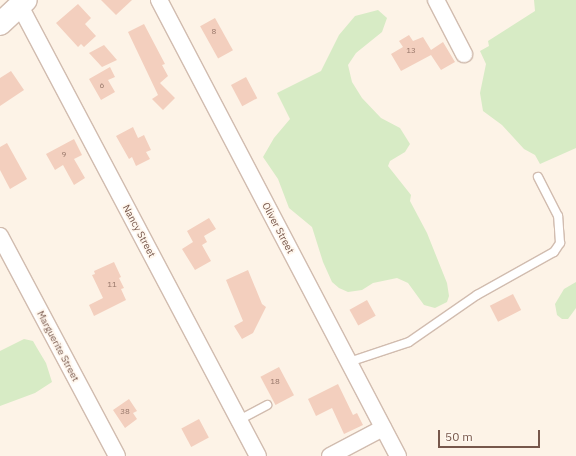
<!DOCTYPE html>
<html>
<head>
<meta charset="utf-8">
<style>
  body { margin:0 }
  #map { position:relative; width:576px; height:456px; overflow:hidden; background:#fdf3e7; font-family:"IBM Plex Sans",sans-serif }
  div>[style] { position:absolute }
  .green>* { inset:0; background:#d7ebc5 }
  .building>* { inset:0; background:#f3cfbe; transform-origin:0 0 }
  .roads { filter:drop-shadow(1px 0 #d1bcaf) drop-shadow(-1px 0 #d1bcaf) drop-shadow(0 1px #d1bcaf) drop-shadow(0 -1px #d1bcaf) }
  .service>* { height:8px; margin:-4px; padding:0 4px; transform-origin:4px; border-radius:4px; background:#fff }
  .minor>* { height:16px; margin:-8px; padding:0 8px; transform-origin:8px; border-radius:8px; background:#fff }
  .secondary>* { height:22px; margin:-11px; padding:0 11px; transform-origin:11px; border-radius:11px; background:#fff }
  span { translate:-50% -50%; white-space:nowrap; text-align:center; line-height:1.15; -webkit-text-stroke:3.5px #fff7ee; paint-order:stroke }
  .number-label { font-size:8px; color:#967568 }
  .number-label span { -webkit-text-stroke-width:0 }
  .street-label { font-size:10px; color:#77574b }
  .scale { position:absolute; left:438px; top:430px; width:102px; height:18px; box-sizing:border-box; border:2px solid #77574b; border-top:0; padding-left:5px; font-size:12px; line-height:14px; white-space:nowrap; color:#77574b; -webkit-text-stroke:3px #fff7ee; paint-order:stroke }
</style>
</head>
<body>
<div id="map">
  <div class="green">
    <i style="clip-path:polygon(534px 0,576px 0,576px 148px,540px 164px,535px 155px,524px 149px,502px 125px,483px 111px,480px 93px,486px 64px,480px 51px,489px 46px,488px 41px,535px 11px)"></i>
    <i style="clip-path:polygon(378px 10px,387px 18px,382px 32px,356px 53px,348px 65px,352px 82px,362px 98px,381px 118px,400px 128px,410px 144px,405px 152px,390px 161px,388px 166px,411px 195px,410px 201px,427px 233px,447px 283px,449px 296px,447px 302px,435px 308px,424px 305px,408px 283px,397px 278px,373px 283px,362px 290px,348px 292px,339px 288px,332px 282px,323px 262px,312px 227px,289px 208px,278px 179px,263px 157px,274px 138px,290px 119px,277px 93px,321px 71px,339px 35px,355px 16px)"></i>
    <i style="clip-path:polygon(576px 282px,576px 308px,568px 319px,562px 319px,557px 315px,555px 304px,564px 289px)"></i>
    <i style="clip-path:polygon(24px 339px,33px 341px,37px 348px,46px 363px,52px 382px,35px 393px,0 406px,0 351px)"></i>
  </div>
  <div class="building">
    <i style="clip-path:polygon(101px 0,132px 0,116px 15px)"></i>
    <i style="clip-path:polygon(78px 4px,91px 18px,85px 24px,96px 36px,84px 47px,81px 44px,78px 47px,56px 23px)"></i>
    <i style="left:215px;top:18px;width:37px;height:17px;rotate:61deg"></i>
    <i style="clip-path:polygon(144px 24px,165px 64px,162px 65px,168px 76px,160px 83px,175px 98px,163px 110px,152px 99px,158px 95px,128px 32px)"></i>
    <i style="clip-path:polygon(409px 35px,413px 41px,423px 37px,431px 50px,443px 42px,455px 62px,441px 70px,431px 55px,401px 71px,391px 54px,403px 47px,399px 41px)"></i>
    <i style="clip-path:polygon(104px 45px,117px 60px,102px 67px,89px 53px)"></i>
    <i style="clip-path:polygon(110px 67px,115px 77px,108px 80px,115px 92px,101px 100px,89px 79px)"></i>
    <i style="clip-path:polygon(11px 71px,24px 90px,0 106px,0 78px)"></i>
    <i style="left:246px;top:77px;width:24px;height:17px;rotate:62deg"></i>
    <i style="clip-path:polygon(133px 127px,138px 138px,144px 135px,151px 150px,146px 152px,150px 159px,136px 166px,132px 157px,129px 159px,116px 136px)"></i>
    <i style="clip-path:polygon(74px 139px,82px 155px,74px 159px,85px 178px,74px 185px,63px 165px,55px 170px,46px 154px)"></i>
    <i style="clip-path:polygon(7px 143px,27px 179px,10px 189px,0 170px,0 147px)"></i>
    <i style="clip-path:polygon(209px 218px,216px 229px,204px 236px,207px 242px,202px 245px,211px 261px,195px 270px,182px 249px,193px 242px,187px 231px)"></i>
    <i style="clip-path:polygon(114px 262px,121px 277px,119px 278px,124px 288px,121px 289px,126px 300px,94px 316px,89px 305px,103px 298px,92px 275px,95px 274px,94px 271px)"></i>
    <i style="clip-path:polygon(248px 270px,262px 304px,266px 307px,253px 333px,242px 339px,234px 326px,243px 321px,226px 280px)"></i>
    <i style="left:513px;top:294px;width:18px;height:26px;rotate:63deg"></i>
    <i style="left:367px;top:300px;width:18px;height:20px;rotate:61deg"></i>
    <i style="left:279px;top:367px;width:32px;height:21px;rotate:62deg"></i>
    <i style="clip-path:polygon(338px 384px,353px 415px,357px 413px,363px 425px,344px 434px,332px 408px,316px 416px,308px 399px)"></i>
    <i style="clip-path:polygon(129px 399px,137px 411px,133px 413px,137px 419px,125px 428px,113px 410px)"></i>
    <i style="left:199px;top:419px;width:21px;height:20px;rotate:62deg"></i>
  </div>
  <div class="roads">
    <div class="service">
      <i style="left:349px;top:362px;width:63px;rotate:-18.4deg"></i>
      <i style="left:409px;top:342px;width:83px;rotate:-34.7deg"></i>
      <i style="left:477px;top:295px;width:88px;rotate:-29.2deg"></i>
      <i style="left:554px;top:252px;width:11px;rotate:-56deg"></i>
      <i style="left:560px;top:243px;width:27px;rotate:-94deg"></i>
      <i style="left:558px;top:216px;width:44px;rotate:-117.1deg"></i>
      <i style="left:239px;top:420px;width:32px;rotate:-28deg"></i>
    </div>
    <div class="minor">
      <i style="left:159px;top:0;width:515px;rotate:62.34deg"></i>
      <i style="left:436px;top:0;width:61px;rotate:62.6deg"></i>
      <i style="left:20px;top:6px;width:509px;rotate:62.13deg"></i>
      <i style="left:0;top:236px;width:249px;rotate:62deg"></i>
      <i style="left:330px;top:456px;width:60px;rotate:-27.8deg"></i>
    </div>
    <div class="secondary">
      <i style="left:0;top:24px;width:35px;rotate:-43deg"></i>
    </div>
  </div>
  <div class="number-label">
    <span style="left:214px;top:32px">8</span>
    <span style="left:411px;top:51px">13</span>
    <span style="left:102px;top:86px">6</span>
    <span style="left:64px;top:155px">9</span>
    <span style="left:112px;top:285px">11</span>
    <span style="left:275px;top:382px">18</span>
    <span style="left:125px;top:412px">38</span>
  </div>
  <div class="street-label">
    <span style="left:278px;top:228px;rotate:62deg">Oliver Street</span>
    <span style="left:139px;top:231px;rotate:62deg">Nancy Street</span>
    <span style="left:58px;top:346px;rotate:62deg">Marguerite Street</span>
  </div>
  <div class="scale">50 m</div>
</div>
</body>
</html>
